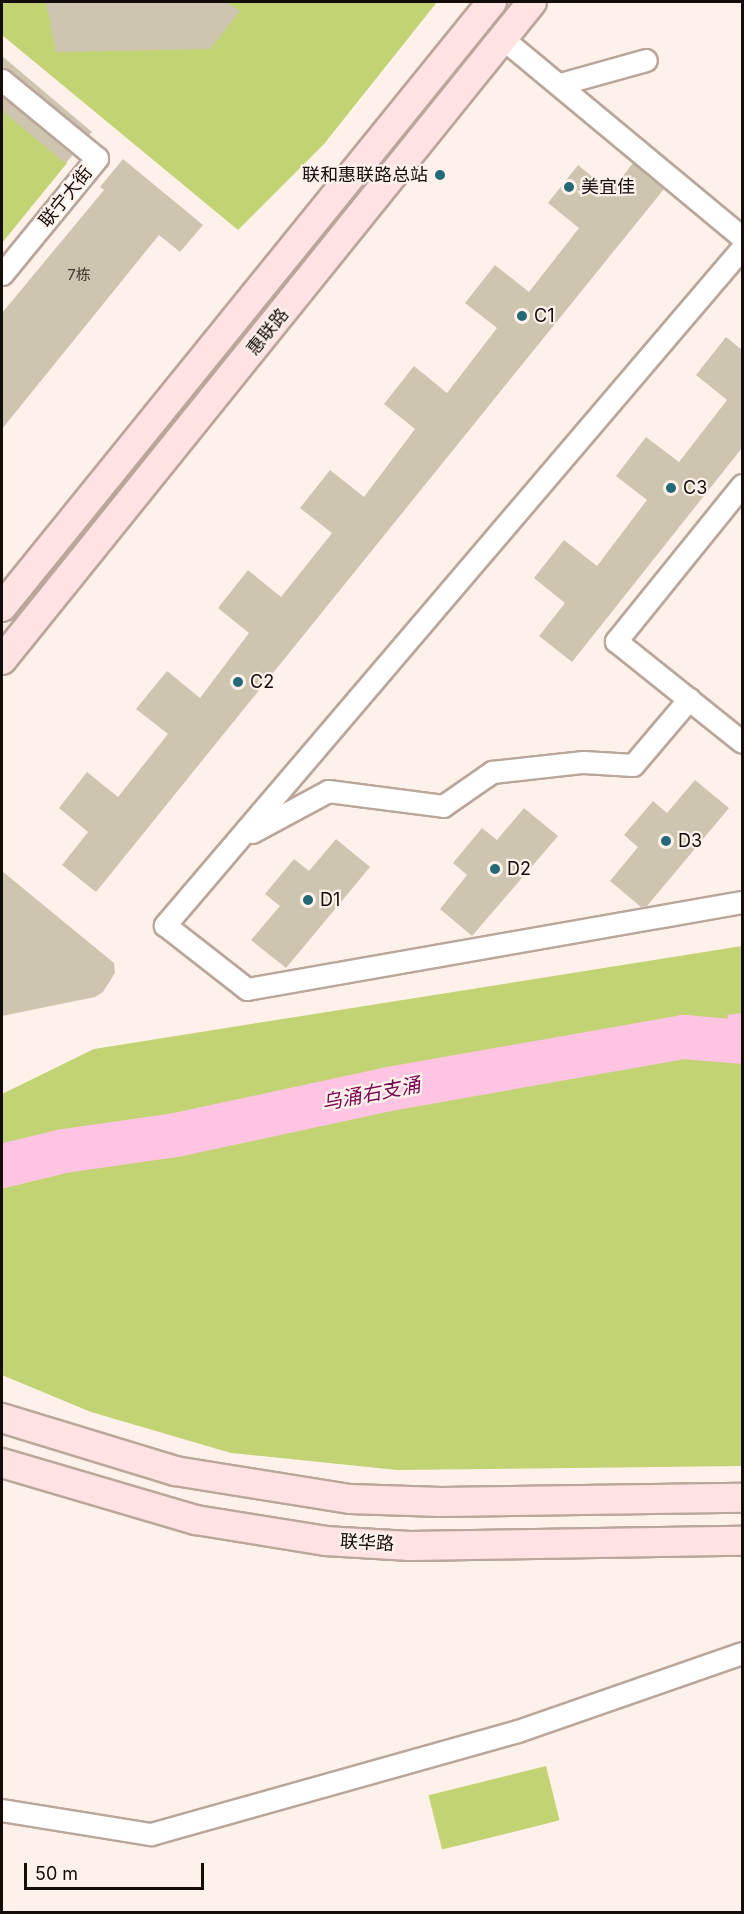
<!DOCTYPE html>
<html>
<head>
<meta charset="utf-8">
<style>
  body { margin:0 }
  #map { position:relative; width:744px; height:1914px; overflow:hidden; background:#fef1ea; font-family:Inter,"Noto Sans SC",sans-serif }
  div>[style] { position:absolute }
  .green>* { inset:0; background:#c1d372; transform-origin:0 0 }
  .water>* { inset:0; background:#ffc4e2 }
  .river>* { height:44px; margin:-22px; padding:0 22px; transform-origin:22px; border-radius:22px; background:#ffc4e2 }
  .building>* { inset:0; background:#cec5b1; transform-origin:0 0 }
  .roads { filter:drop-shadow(2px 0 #baa69a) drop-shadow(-2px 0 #baa69a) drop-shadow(0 2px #baa69a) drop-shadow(0 -2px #baa69a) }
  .street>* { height:21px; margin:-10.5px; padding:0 10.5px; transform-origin:10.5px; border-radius:10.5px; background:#fff }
  .secondary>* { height:28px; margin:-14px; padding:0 14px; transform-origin:14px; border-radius:14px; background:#ffe3e3 }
  .dots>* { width:16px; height:16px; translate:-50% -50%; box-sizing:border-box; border:3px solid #fef1ea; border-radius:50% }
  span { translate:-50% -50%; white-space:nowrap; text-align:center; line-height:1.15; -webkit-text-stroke:4.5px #fef1ea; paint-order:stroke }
  .number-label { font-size:15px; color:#423a32 }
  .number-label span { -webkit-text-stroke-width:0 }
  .poi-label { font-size:18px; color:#130c08 }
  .right { translate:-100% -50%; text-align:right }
  .left { translate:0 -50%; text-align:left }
  .street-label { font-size:18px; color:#130c08 }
  .water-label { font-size:20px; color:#780652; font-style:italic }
  .frame { position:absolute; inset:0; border:3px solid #130c08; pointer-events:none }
  .scale { position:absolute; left:24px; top:1863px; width:180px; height:27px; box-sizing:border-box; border:3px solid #130c08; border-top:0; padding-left:8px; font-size:18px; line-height:21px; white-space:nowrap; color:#130c08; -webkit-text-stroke:4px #fef1ea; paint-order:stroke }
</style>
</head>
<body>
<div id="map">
  <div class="green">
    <i style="clip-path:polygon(2px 2px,437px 2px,324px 144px,238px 230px,2px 35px)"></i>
    <i style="clip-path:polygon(2px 110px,67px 163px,2px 243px)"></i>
    <i style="clip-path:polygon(742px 946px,742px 1466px,397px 1470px,231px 1453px,91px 1412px,2px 1375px,2px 1094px,94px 1049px)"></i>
    <i style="left:546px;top:1766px;width:56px;height:121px;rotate:76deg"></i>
  </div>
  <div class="water">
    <i style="clip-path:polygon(742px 1013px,742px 1057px,727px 1015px)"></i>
  </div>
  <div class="river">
    <i style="left:2px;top:1166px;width:64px;rotate:-13.6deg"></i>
    <i style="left:64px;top:1151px;width:113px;rotate:-8.1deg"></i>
    <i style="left:176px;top:1135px;width:218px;rotate:-12.2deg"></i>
    <i style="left:389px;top:1089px;width:300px;rotate:-10deg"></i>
    <i style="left:684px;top:1037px;width:58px;rotate:4.9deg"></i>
  </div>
  <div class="building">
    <i style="clip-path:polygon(46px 2px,227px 2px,240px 11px,210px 49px,56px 52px)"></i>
    <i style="clip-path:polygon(2px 56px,92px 132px,89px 135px,10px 70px,2px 68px)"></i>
    <i style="left:2px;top:96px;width:92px;height:11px;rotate:40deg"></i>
    <i style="clip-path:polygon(123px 159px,203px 225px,180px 252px,159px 235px,2px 429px,2px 313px,104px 190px,100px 187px)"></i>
    <i style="clip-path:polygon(633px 163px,664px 189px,96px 892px,62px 865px,88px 832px,59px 808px,87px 772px,118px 797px,168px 734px,136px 709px,167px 671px,200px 698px,249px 633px,218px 608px,248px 570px,281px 597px,332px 533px,300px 508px,330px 470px,364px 497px,415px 429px,384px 404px,414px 366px,447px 393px,497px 328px,465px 303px,495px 265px,529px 292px,579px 228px,548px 203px,578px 165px,611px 192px)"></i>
    <i style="clip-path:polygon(726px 337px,742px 350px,742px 448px,572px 662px,539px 636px,565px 603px,534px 578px,564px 540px,597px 566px,647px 500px,616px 476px,646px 437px,679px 462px,727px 400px,696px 375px)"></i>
    <i style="clip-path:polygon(695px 780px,729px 808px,647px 906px,641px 907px,610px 881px,638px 847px,624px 835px,653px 801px,667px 813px)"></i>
    <i style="clip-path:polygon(524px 808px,558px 836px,472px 936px,440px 909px,467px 875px,453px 863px,482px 828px,497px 840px)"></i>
    <i style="clip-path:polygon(336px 839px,370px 867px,286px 968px,251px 940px,280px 906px,265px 894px,294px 859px,309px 871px)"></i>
    <i style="clip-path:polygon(2px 871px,114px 963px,115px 973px,103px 992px,95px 997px,2px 1016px)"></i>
  </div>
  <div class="roads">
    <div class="street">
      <i style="left:502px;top:38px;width:312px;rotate:39.7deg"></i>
      <i style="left:2px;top:80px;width:123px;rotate:39.4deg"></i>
      <i style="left:97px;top:158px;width:150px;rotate:129.3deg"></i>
      <i style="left:560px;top:84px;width:89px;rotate:-15.6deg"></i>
      <i style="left:742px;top:248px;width:890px;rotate:130.44deg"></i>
      <i style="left:165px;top:925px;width:104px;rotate:38deg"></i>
      <i style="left:247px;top:989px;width:503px;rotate:-9.97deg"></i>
      <i style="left:742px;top:485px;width:201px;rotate:128.9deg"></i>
      <i style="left:616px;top:641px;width:161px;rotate:38.7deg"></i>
      <i style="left:252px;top:832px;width:86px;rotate:-28.3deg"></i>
      <i style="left:328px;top:791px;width:116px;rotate:7.4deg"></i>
      <i style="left:443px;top:806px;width:60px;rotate:-34.8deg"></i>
      <i style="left:492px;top:772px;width:92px;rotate:-6.3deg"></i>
      <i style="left:583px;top:762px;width:50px;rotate:3.4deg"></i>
      <i style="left:633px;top:765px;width:87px;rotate:-49.7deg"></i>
      <i style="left:2px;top:1810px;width:151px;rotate:9.2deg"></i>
      <i style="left:151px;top:1834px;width:381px;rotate:-15.7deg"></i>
      <i style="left:518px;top:1731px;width:237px;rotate:-19.2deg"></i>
    </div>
    <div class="secondary">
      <i style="left:2px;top:607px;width:779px;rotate:-51deg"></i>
      <i style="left:2px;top:660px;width:845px;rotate:-51.15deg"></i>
      <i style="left:2px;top:1418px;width:181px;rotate:17deg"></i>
      <i style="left:175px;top:1471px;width:177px;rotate:9.1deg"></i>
      <i style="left:350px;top:1499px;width:91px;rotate:1.9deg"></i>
      <i style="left:441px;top:1502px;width:301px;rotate:-0.8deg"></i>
      <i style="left:2px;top:1463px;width:202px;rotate:16.4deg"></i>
      <i style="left:196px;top:1520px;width:131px;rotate:9.2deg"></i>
      <i style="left:325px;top:1541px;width:85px;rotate:3.4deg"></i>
      <i style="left:410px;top:1546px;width:332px;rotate:-0.9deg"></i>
    </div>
  </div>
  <div class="dots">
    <i style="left:440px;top:175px;background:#236978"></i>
    <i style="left:569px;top:187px;background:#236978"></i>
    <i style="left:522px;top:316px;background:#236978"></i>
    <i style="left:671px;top:488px;background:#236978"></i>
    <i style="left:238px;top:682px;background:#236978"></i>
    <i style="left:666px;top:841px;background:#236978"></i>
    <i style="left:495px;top:869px;background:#236978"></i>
    <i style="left:308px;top:900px;background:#236978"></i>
  </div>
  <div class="number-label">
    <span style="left:79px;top:275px">7栋</span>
  </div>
  <div class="poi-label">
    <span class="right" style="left:428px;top:175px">联和惠联路总站</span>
    <span class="left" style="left:581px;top:187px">美宜佳</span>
    <span class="left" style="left:534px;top:316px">C1</span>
    <span class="left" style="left:683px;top:488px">C3</span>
    <span class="left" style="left:250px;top:682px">C2</span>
    <span class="left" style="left:678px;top:841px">D3</span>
    <span class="left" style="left:507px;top:869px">D2</span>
    <span class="left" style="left:320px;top:900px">D1</span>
  </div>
  <div class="street-label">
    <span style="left:66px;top:197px;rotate:-51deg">联宁大街</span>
    <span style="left:268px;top:332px;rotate:-51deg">惠联路</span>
    <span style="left:367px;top:1543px;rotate:3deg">联华路</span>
  </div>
  <div class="water-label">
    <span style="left:371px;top:1094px;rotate:-11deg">乌涌右支涌</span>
  </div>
  <div class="frame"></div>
  <div class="scale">50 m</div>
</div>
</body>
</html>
